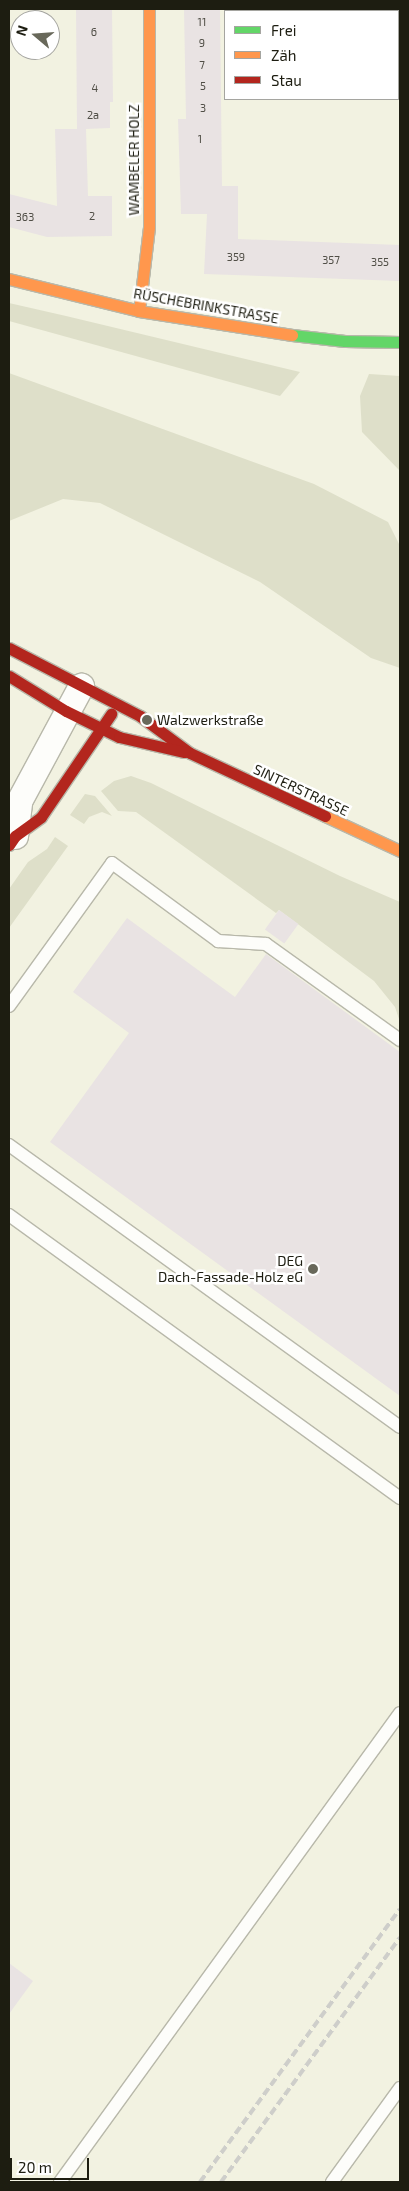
<!DOCTYPE html>
<html>
<head>
<meta charset="utf-8">
<style>
  body { margin:0 }
  #map { position:relative; width:409px; height:2191px; overflow:hidden; background:#f2f2e1; font-family:"Exo 2",sans-serif }
  div>[style] { position:absolute }
  .green>* { inset:0; background:#dedfc9 }
  .building>* { inset:0; background:#e9e3e3; transform-origin:0 0 }
  .roads { filter:drop-shadow(1px 0 #b8b8aa) drop-shadow(-1px 0 #b8b8aa) drop-shadow(0 1px #b8b8aa) drop-shadow(0 -1px #b8b8aa) }
  .lane>* { height:12px; margin:-6px; padding:0 6px; transform-origin:6px; border-radius:6px; background:#fdfdfa }
  .street>* { height:25px; margin:-12.5px; padding:0 12.5px; transform-origin:12.5px; border-radius:12.5px; background:#fdfdfa }
  .fast>* { height:11px; margin:-5.5px; padding:0 5.5px; transform-origin:5.5px; border-radius:5.5px; background:#63d668 }
  .slow>* { height:11px; margin:-5.5px; padding:0 5.5px; transform-origin:5.5px; border-radius:5.5px; background:#ff974d }
  .jam>* { height:11px; margin:-5.5px; padding:0 5.5px; transform-origin:5.5px; border-radius:5.5px; background:#b3261e }
  .rail>* { height:4px; margin-top:-2px; transform-origin:0; background:repeating-linear-gradient(90deg,#cececa 0 8px,transparent 0 12px) }
  .dots>* { width:14px; height:14px; translate:-50% -50%; box-sizing:border-box; border:2px solid #fff; border-radius:50% }
  span { translate:-50% -50%; white-space:nowrap; text-align:center; line-height:1.15; -webkit-text-stroke:5px #fff; paint-order:stroke }
  .number-label { font-size:11px; color:#504e46 }
  .number-label span { -webkit-text-stroke-width:0 }
  .street-label { font-size:14px; color:#1d1d11 }
  .poi-label { font-size:14px; color:#1d1d11 }
  .left { translate:0 -50%; text-align:left }
  .right { translate:-100% -50%; text-align:right }
  .frame { position:absolute; inset:0; border:10px solid #1d1d11; pointer-events:none }
  .legend { position:absolute; left:224px; top:10px; width:175px; height:90px; box-sizing:border-box; background:#fff; border:1px solid #a5a5a0; margin:0; padding:6px 9px; list-style:none; font-size:15px; color:#1d1d11 }
  .legend li { display:flex; align-items:center; gap:10px; height:25px }
  .legend b { width:25px; border:1px solid #a5a5a0 }
  .north { position:absolute; left:10px; top:10px; width:50px; height:50px; box-sizing:border-box; background:#fff; border:1px solid #a5a5a0; border-radius:50%; rotate:288deg; font-size:14px; font-weight:700; line-height:20px; text-align:center; color:#1d1d11 }
  .north::after { content:''; display:block; margin:auto; width:18px; height:22px; background:#68685a; clip-path:polygon(50% 0,100% 100%,50% 72%,0 100%) }
  .scale { position:absolute; left:10px; top:2158px; width:79px; height:22px; box-sizing:border-box; border:2px solid #1d1d11; border-top:0; padding-left:6px; font-size:15px; line-height:18px; white-space:nowrap; color:#1d1d11; -webkit-text-stroke:4px #fff; paint-order:stroke }
</style>
</head>
<body>
<div id="map">
  <div class="green">
    <i style="clip-path:polygon(9px 303px,66px 316px,300px 372px,280px 396px,9px 321px)"></i>
    <i style="clip-path:polygon(9px 373px,314px 484px,388px 522px,400px 546px,400px 668px,371px 658px,260px 582px,100px 503px,63px 499px,9px 521px)"></i>
    <i style="clip-path:polygon(369px 374px,400px 376px,400px 471px,362px 432px,360px 396px)"></i>
    <i style="clip-path:polygon(131px 776px,151px 783px,340px 876px,400px 902px,400px 1022px,395px 1007px,374px 981px,279px 910px,276px 913px,136px 812px,118px 811px,101px 791px,114px 781px)"></i>
    <i style="clip-path:polygon(85px 794px,95px 796px,112px 816px,102px 812px,89px 817px,84px 824px,70px 815px)"></i>
    <i style="clip-path:polygon(55px 837px,68px 846px,9px 928px,9px 889px,28px 862px,47px 849px)"></i>
  </div>
  <div class="building">
    <i style="clip-path:polygon(76px 9px,112px 9px,113px 102px,110px 102px,110px 128px,86px 129px,88px 196px,112px 196px,112px 236px,47px 237px,9px 227px,9px 194px,57px 206px,55px 129px,77px 129px)"></i>
    <i style="clip-path:polygon(184px 9px,220px 9px,222px 186px,238px 186px,238px 239px,400px 245px,400px 281px,204px 274px,207px 214px,181px 214px,178px 119px,186px 119px)"></i>
    <i style="left:279px;top:910px;width:24px;height:24px;rotate:36deg"></i>
    <i style="clip-path:polygon(127px 918px,235px 997px,266px 954px,400px 1052px,400px 1396px,50px 1142px,129px 1033px,73px 992px)"></i>
    <i style="clip-path:polygon(9px 1963px,33px 1981px,9px 2014px)"></i>
  </div>
  <div class="roads">
    <div class="lane">
      <i style="left:9px;top:1006px;width:176px;rotate:-54.2deg"></i>
      <i style="left:112px;top:863px;width:132px;rotate:36.3deg"></i>
      <i style="left:218px;top:941px;width:48px;rotate:3.6deg"></i>
      <i style="left:266px;top:944px;width:165px;rotate:35.6deg"></i>
      <i style="left:9px;top:1145px;width:482px;rotate:35.8deg"></i>
      <i style="left:9px;top:1215px;width:483px;rotate:35.9deg"></i>
      <i style="left:60px;top:2182px;width:579px;rotate:-54.06deg"></i>
      <i style="left:332px;top:2182px;width:116px;rotate:-54.1deg"></i>
    </div>
    <div class="street">
      <i style="left:15px;top:836px;width:35px;rotate:-83deg"></i>
      <i style="left:19px;top:801px;width:131px;rotate:-61.7deg"></i>
    </div>
    <div class="fast">
      <i style="left:292px;top:335px;width:53px;rotate:6.5deg"></i>
      <i style="left:345px;top:341px;width:55px;rotate:1deg"></i>
    </div>
    <div class="slow">
      <i style="left:9px;top:279px;width:134px;rotate:13.8deg"></i>
      <i style="left:139px;top:311px;width:155px;rotate:8.9deg"></i>
      <i style="left:139px;top:311px;width:85px;rotate:-83.2deg"></i>
      <i style="left:149px;top:227px;width:218px;rotate:-90deg"></i>
      <i style="left:325px;top:816px;width:83px;rotate:25deg"></i>
    </div>
    <div class="jam">
      <i style="left:9px;top:648px;width:148px;rotate:27.4deg"></i>
      <i style="left:140px;top:716px;width:62px;rotate:36.5deg"></i>
      <i style="left:190px;top:753px;width:149px;rotate:25deg"></i>
      <i style="left:9px;top:676px;width:67px;rotate:31.6deg"></i>
      <i style="left:66px;top:711px;width:59px;rotate:26.1deg"></i>
      <i style="left:119px;top:737px;width:67px;rotate:13deg"></i>
      <i style="left:9px;top:845px;width:11px;rotate:-56deg"></i>
      <i style="left:15px;top:836px;width:32px;rotate:-36deg"></i>
      <i style="left:41px;top:817px;width:125px;rotate:-55.8deg"></i>
    </div>
  </div>
  <div class="rail">
    <i style="left:200px;top:2182px;width:338px;rotate:-53.8deg"></i>
    <i style="left:221px;top:2182px;width:303px;rotate:-53.8deg"></i>
  </div>
  <div class="dots">
    <i style="left:147px;top:720px;background:#68685a"></i>
    <i style="left:313px;top:1269px;background:#68685a"></i>
  </div>
  <div class="number-label">
    <span style="left:202px;top:22px">11</span>
    <span style="left:94px;top:32px">6</span>
    <span style="left:202px;top:43px">9</span>
    <span style="left:202px;top:65px">7</span>
    <span style="left:203px;top:86px">5</span>
    <span style="left:95px;top:88px">4</span>
    <span style="left:203px;top:108px">3</span>
    <span style="left:93px;top:115px">2a</span>
    <span style="left:200px;top:139px">1</span>
    <span style="left:92px;top:216px">2</span>
    <span style="left:25px;top:217px">363</span>
    <span style="left:236px;top:257px">359</span>
    <span style="left:331px;top:260px">357</span>
    <span style="left:380px;top:262px">355</span>
  </div>
  <div class="street-label">
    <span style="left:134px;top:160px;rotate:-90deg">WAMBELER HOLZ</span>
    <span style="left:206px;top:306px;rotate:10deg">RÜSCHEBRINKSTRASSE</span>
    <span style="left:301px;top:790px;rotate:25deg">SINTERSTRASSE</span>
  </div>
  <div class="poi-label">
    <span class="left" style="left:157px;top:720px">Walzwerkstraße</span>
    <span class="right" style="left:303px;top:1269px">DEG<br>Dach-Fassade-Holz eG</span>
  </div>
  <div class="frame"></div>
  <ul class="legend">
  <li><b style="height:6px;background:#63d668"></b>Frei</li>
  <li><b style="height:6px;background:#ff974d"></b>Zäh</li>
  <li><b style="height:6px;background:#b3261e"></b>Stau</li>
  </ul>
  <div class="north">N</div>
  <div class="scale">20 m</div>
</div>
</body>
</html>
